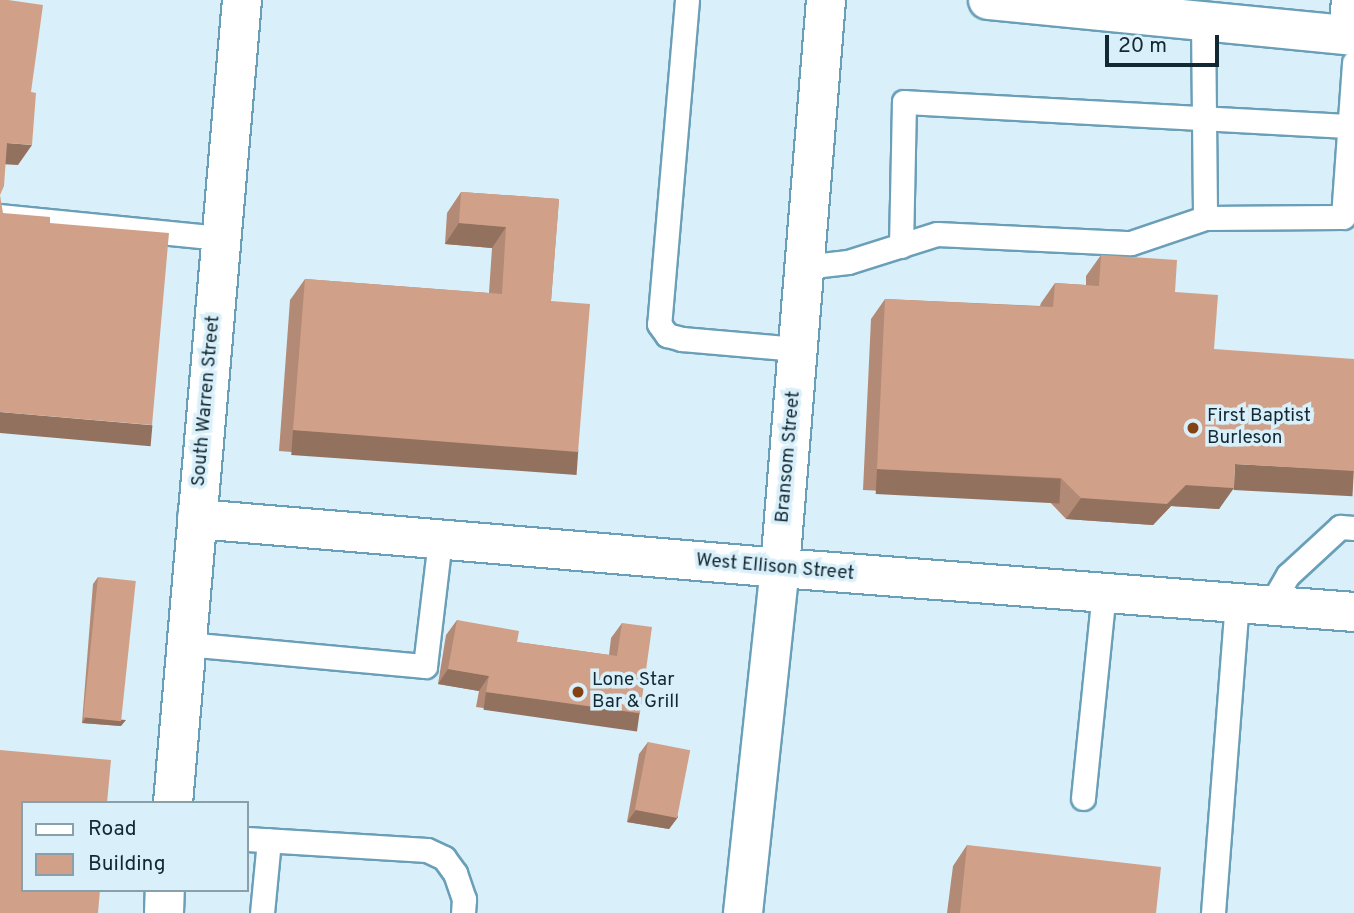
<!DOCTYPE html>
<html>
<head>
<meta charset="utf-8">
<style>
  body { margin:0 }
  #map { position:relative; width:1354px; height:913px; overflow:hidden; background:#d9eff9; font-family:Overpass,sans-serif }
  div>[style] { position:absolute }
  .roads { filter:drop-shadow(2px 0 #6a9fb8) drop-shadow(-2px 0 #6a9fb8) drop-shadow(0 2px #6a9fb8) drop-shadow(0 -2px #6a9fb8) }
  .lane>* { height:23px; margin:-11.5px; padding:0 11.5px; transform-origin:11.5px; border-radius:11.5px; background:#fff }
  .street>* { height:38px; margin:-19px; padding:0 19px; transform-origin:19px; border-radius:19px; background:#fff }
  .wall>* { inset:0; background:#b38a75 }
  .shaded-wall>* { inset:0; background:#92715f; transform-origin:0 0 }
  .building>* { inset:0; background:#d0a188; transform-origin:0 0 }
  .dots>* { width:19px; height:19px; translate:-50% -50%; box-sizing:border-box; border:4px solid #d9eff9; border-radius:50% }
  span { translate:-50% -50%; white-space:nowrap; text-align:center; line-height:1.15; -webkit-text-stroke:7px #d9eff9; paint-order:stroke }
  .street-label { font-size:19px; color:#122832 }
  .poi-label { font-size:19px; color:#122832 }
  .left { translate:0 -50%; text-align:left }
  .legend { position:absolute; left:21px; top:801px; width:228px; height:91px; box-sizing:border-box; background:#d9eff9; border:2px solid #899fa9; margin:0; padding:9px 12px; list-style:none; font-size:21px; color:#122832 }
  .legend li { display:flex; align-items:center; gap:14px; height:35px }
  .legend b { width:35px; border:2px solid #899fa9 }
  .scale { position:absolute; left:1105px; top:35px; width:114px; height:32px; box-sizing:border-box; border:4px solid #122832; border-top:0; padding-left:9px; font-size:21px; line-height:24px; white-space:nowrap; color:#122832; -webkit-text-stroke:5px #d9eff9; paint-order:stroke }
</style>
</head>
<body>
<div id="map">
  <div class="roads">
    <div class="lane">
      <i style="left:687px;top:0;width:325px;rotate:94.9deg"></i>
      <i style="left:659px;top:324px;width:14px;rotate:54deg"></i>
      <i style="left:667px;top:335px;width:16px;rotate:15deg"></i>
      <i style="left:682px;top:339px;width:115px;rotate:5deg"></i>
      <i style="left:1203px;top:21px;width:197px;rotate:89.4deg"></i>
      <i style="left:1340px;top:34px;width:34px;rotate:-85deg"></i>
      <i style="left:0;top:216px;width:222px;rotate:5.7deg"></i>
      <i style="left:901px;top:246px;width:144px;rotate:-88.8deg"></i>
      <i style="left:904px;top:102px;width:446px;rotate:3.1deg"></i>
      <i style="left:804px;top:267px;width:44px;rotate:-6.5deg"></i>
      <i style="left:848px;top:262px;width:93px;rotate:-17.5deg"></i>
      <i style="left:937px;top:234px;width:194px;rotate:2.7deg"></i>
      <i style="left:1131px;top:243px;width:78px;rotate:-18.7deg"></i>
      <i style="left:1205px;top:218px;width:138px;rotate:-0.4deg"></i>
      <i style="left:1343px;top:217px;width:155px;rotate:-85.9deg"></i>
      <i style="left:1270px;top:606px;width:36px;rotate:-60deg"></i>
      <i style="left:1288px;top:575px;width:71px;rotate:-42.7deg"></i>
      <i style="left:1340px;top:527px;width:14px;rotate:4deg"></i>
      <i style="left:187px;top:644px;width:239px;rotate:5.3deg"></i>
      <i style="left:425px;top:666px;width:127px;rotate:-83.2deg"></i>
      <i style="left:1083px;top:798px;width:206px;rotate:-84.2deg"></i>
      <i style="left:247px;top:839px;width:180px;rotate:3.5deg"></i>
      <i style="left:427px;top:850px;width:19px;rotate:25deg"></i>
      <i style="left:444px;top:858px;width:19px;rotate:54deg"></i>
      <i style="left:455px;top:873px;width:28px;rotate:71deg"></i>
      <i style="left:464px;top:899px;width:14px;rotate:94deg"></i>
      <i style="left:262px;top:913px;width:73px;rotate:-84.5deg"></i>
      <i style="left:1213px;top:913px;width:311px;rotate:-85.6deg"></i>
    </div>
    <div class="street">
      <i style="left:988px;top:0;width:368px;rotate:5.6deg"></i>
      <i style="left:197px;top:519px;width:585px;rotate:4.8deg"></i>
      <i style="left:780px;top:568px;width:576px;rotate:4.38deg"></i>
      <i style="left:173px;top:803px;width:806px;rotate:-85.09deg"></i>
      <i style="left:164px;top:913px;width:23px;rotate:-88deg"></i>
      <i style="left:743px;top:913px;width:347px;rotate:-83.9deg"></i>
      <i style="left:780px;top:568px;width:570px;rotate:-85.37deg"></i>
    </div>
  </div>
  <div class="wall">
    <i style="clip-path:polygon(461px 192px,559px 199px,551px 301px,578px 452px,564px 473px,279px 451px,290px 300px,305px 279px,489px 293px,492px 248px,445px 244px,447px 213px)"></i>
    <i style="clip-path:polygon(1101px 255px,1175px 292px,1214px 349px,1234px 486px,1219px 509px,1171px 506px,1153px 525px,1066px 519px,1047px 499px,863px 490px,871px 319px,885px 299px,1040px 306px,1041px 303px,1055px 283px,1086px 285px,1086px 276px)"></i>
    <i style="clip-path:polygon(98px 577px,121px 726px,82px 723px,93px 584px)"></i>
    <i style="clip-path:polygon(457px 620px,517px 642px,609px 655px,611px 638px,622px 623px,640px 713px,630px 728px,476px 707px,479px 691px,438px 684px,446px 635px)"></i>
    <i style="clip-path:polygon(648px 742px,678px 817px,669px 829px,627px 822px,639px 754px)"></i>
    <i style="clip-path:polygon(967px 845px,1156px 913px,947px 913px,953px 866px)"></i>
  </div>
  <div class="shaded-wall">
    <i style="clip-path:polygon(7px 143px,32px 145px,18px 165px,0 164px)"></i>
    <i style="clip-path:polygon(459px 223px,506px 227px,492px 248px,445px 244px)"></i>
    <i style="left:0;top:412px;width:153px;height:21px;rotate:5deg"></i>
    <i style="left:293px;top:430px;width:286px;height:25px;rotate:4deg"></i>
    <i style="left:1235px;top:464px;width:119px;height:26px;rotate:3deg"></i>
    <i style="left:877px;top:469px;width:184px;height:25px;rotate:3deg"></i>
    <i style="clip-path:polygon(1186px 485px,1234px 488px,1219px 509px,1171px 506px,1153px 525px,1066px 519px,1081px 498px)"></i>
    <i style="clip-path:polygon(448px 669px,489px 676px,479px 691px,438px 684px)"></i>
    <i style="left:486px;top:692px;width:155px;height:18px;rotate:8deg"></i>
    <i style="clip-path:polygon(86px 717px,126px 720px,121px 726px,82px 723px)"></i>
    <i style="clip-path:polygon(636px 810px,678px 817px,669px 829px,627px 822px)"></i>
  </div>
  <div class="building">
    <i style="clip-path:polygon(0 0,8px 0,43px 5px,31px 92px,36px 93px,32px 145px,7px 143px,4px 186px,0 195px,3px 213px,50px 217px,50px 223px,169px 233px,152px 425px,0 412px)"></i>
    <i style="clip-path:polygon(461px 192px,559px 199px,551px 301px,590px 304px,578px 452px,293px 430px,305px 279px,502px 294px,506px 227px,459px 223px)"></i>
    <i style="clip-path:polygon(1101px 255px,1177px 260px,1175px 292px,1218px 295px,1214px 349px,1354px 359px,1354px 471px,1235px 464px,1234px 488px,1186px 485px,1167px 504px,1081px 498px,1061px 478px,877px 469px,885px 299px,1053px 307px,1055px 283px,1099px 286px)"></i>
    <i style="left:98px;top:577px;width:38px;height:141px;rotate:6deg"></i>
    <i style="clip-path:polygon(457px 620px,519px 631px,517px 642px,617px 656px,622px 623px,652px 627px,640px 713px,486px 692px,489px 676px,448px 669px)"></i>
    <i style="left:648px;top:742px;width:43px;height:69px;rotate:11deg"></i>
    <i style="clip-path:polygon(0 750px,111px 760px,107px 803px,23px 803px,23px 890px,100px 890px,98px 913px,0 913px)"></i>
    <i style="clip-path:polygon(967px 845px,1161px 867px,1156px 913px,960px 913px)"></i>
  </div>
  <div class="dots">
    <i style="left:1193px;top:428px;background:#844114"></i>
    <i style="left:578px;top:692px;background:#844114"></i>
  </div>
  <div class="street-label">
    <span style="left:207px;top:401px;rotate:-85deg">South Warren Street</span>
    <span style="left:789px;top:457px;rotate:-85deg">Bransom Street</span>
    <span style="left:775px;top:568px;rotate:5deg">West Ellison Street</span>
  </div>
  <div class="poi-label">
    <span class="left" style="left:1207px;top:428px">First Baptist<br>Burleson</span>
    <span class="left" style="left:592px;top:692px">Lone Star<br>Bar &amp; Grill</span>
  </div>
  <ul class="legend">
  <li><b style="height:9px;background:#fff"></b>Road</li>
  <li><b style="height:19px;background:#d0a188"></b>Building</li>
  </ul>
  <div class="scale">20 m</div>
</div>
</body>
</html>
